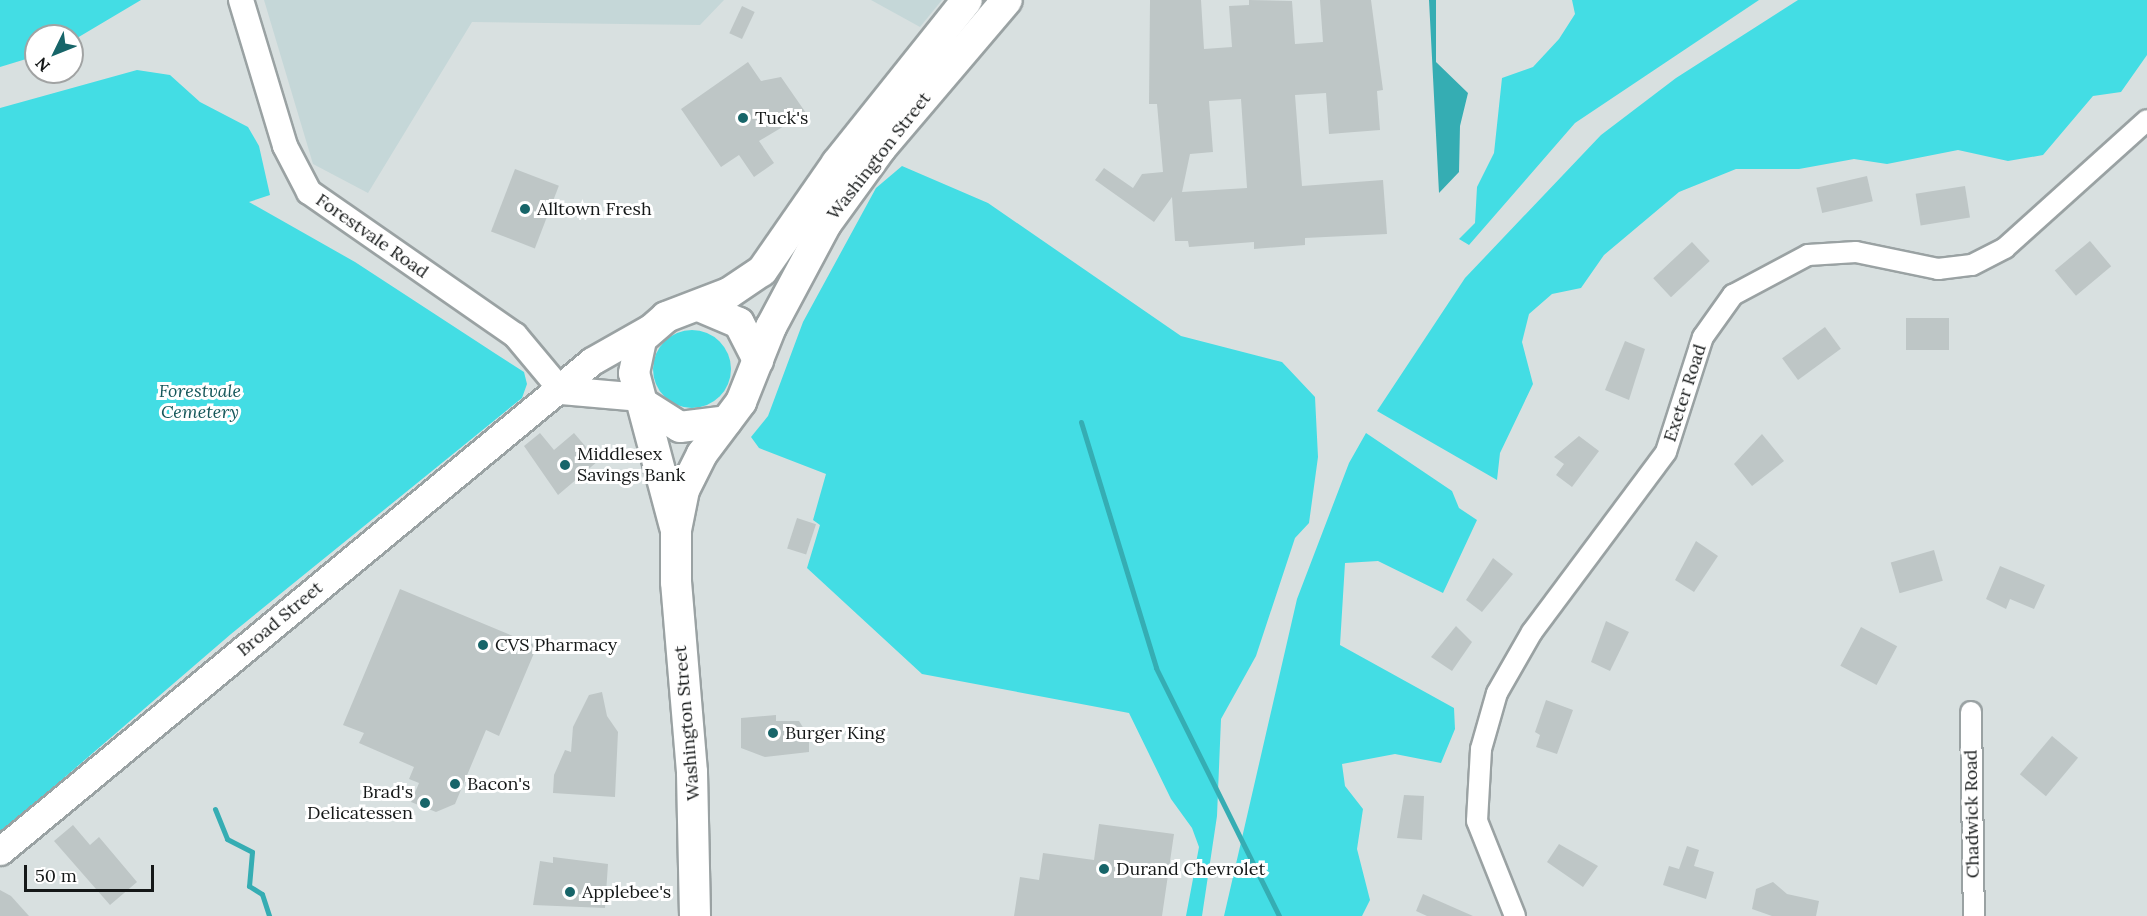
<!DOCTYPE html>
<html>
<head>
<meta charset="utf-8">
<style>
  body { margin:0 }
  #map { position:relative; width:2147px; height:916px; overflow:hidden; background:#d8e0e0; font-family:Lora,serif }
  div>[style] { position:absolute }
  .built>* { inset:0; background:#c5d7d8 }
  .green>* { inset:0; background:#43dde4 }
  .round { border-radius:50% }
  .water>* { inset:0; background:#35adb3 }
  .stream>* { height:5px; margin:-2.5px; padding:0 2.5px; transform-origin:2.5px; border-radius:2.5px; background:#35adb3 }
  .building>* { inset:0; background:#bec6c6; transform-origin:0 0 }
  .roads { filter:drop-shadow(2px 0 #9aa2a3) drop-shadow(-2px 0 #9aa2a3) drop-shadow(0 2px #9aa2a3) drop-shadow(0 -2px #9aa2a3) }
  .minor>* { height:20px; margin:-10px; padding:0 10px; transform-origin:10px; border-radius:10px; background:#fff }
  .tertiary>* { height:24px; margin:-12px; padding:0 12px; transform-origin:12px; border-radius:12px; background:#fff }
  .secondary>* { height:27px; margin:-13.5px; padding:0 13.5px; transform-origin:13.5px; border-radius:13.5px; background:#fff }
  .primary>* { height:30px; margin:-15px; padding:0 15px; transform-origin:15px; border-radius:15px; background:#fff }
  .dots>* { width:16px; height:16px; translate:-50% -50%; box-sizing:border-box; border:3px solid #fff; border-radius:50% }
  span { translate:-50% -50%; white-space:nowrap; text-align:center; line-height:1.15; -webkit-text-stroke:6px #fff; paint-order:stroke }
  .poi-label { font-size:18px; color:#151818 }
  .left { translate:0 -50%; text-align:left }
  .right { translate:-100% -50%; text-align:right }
  .street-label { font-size:18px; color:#151818 }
  .park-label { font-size:18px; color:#15575a; font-style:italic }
  .north { position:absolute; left:24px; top:24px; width:60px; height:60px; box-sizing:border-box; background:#fff; border:2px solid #a1a3a3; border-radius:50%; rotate:227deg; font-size:16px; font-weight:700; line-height:24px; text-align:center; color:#151818 }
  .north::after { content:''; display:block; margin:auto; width:21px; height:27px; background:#176569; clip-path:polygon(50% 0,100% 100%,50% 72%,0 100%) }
  .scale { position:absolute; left:24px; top:865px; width:130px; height:27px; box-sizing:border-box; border:3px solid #151818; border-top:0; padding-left:8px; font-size:18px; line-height:21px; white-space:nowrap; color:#151818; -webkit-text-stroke:4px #fff; paint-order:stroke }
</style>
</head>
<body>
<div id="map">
  <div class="built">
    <i style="clip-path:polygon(264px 0,724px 0,700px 25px,472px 22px,368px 193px,313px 164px)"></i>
    <i style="clip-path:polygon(871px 0,942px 0,920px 27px)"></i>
  </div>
  <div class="green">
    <i style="clip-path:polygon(0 0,141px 0,72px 41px,72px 36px,36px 36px,36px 56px,0 67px)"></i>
    <i style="clip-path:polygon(1572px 0,1759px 0,1575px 123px,1469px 245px,1459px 239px,1475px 223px,1477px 187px,1494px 153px,1502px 78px,1533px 67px,1559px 39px,1575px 14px)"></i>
    <i style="clip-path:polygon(1798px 0,2147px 0,2147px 55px,2121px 92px,2093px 96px,2043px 155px,2008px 161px,1958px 150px,1887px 164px,1854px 159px,1799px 169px,1736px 169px,1679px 192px,1604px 255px,1581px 288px,1552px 294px,1529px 314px,1522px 342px,1533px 384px,1500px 453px,1497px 480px,1377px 411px,1465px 278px,1601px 135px,1676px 78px)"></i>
    <i style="clip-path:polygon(137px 70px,170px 75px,200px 102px,248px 127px,259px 146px,270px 195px,249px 202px,355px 262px,496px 354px,524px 372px,527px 384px,522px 398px,231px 634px,0 833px,0 108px)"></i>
    <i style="clip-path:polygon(902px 166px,988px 203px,1181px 336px,1282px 362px,1315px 397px,1318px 457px,1309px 523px,1295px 538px,1256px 656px,1221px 719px,1217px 816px,1202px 916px,1186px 916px,1199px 847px,1192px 828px,1171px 799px,1129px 713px,922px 674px,807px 568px,820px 525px,813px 520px,826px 474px,759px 448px,751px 437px,768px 416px,803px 322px,876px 188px)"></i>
    <i class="round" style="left:653px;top:330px;width:78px;height:78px"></i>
    <i style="clip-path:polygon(1366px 433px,1452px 491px,1459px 508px,1477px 520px,1443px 593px,1378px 561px,1345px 563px,1340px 645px,1454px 708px,1455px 729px,1441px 763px,1395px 754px,1342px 764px,1345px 786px,1363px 809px,1357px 849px,1370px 900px,1362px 916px,1224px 916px,1297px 599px,1349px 463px)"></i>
  </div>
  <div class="water">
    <i style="clip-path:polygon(1429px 0,1436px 0,1436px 62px,1468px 93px,1460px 126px,1459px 172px,1439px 193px)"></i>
  </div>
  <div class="stream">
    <i style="left:1081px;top:422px;width:257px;rotate:73deg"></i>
    <i style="left:1156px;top:668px;width:277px;rotate:63.6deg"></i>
    <i style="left:215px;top:809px;width:32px;rotate:68deg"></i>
    <i style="left:227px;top:839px;width:28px;rotate:27deg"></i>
    <i style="left:252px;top:852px;width:34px;rotate:95deg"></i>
    <i style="left:249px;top:886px;width:15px;rotate:32deg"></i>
    <i style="left:262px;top:894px;width:23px;rotate:72deg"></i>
  </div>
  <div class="building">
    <i style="clip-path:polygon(evenodd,1150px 0,1201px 0,1204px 49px,1232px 47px,1229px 6px,1249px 5px,1249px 0,1292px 1px,1295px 44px,1323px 42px,1320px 0,1371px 0,1383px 90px,1377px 91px,1380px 130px,1329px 134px,1326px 93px,1295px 95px,1302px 186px,1383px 180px,1387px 234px,1305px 238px,1305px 245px,1254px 249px,1254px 242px,1189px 247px,1188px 241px,1175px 241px,1172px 197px,1154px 222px,1095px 180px,1104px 168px,1133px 188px,1142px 174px,1163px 172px,1157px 104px,1149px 104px,1150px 0,1241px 99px,1247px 188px,1182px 192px,1190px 154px,1213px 152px,1209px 101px,1241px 99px)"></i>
    <i style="left:742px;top:6px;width:14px;height:30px;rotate:25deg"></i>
    <i style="clip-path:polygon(748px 62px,761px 81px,781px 77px,806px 113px,759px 141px,774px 163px,754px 177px,739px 155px,721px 167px,681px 109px)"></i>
    <i style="left:515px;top:169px;width:47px;height:67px;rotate:21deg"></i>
    <i style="left:1867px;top:176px;width:26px;height:52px;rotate:77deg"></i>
    <i style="left:1965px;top:186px;width:32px;height:50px;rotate:81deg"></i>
    <i style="left:2090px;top:241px;width:33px;height:46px;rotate:50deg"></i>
    <i style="left:1692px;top:242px;width:26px;height:53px;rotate:47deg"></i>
    <i style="left:1906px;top:318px;width:43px;height:32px"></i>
    <i style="left:1825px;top:327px;width:27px;height:53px;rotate:54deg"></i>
    <i style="clip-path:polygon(1625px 341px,1645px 349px,1629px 400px,1605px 390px)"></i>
    <i style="clip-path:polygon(540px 433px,554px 450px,574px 433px,598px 461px,558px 495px,524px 446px)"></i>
    <i style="clip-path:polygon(1762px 434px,1784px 461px,1752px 486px,1734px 464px)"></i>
    <i style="clip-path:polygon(1579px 436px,1599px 451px,1572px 487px,1556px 475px,1564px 464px,1554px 457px)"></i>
    <i style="left:797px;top:518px;width:20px;height:32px;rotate:18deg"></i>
    <i style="clip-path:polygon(1696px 541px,1718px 556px,1694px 592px,1675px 580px)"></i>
    <i style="left:1934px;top:550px;width:32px;height:45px;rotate:74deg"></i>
    <i style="clip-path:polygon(1493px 558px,1513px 574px,1482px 612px,1466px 600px)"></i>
    <i style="clip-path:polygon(2000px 566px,2045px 585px,2034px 609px,2010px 599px,2006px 609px,1986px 599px)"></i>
    <i style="clip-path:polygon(400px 589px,537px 646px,499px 736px,486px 730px,455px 804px,436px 812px,411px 802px,419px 783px,409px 779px,414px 767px,359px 743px,364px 733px,343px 725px)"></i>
    <i style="clip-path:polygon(1606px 621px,1629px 632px,1610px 671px,1591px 662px)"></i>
    <i style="clip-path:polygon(1456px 626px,1472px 642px,1452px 671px,1431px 657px)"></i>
    <i style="left:1861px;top:627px;width:41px;height:44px;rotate:28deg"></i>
    <i style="clip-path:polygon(602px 692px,607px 716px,618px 732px,615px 797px,553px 793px,554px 775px,565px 750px,571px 752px,573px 727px,589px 695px)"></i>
    <i style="clip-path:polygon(1546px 700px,1573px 710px,1557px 754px,1536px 747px,1540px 735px,1535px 732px)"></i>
    <i style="clip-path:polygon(776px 715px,776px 721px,799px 721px,809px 737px,809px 752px,765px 757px,741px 748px,741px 718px)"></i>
    <i style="left:2052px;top:736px;width:34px;height:50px;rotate:40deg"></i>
    <i style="clip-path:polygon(1404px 795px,1424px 796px,1422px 840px,1397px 838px)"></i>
    <i style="clip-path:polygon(1099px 824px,1174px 834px,1162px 916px,1014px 916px,1020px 877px,1039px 880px,1043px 853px,1094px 860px)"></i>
    <i style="clip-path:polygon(73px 825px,90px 845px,99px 837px,137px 882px,110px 905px,54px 841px)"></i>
    <i style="clip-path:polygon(1559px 844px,1598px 866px,1583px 887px,1547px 862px)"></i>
    <i style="clip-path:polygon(1687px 846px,1699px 850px,1694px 866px,1714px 872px,1706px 899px,1663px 885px,1669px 866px,1679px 869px)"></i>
    <i style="clip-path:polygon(553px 857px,608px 864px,605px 908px,533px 905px,540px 861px,553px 863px)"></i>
    <i style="clip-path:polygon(1773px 882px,1787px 894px,1819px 901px,1816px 916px,1772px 916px,1752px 909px,1756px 889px)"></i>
    <i style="clip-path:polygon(0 890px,11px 896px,29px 916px,0 916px)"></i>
    <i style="clip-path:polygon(1423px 894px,1473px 916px,1427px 916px,1416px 911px)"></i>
  </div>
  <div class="roads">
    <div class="minor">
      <i style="left:1971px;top:712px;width:204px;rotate:89.2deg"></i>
      <i style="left:1515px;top:916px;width:102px;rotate:-111.8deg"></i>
      <i style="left:1477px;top:821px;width:72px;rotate:-86.8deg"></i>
      <i style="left:1481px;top:749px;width:58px;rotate:-74.1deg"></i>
      <i style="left:1497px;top:693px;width:70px;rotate:-60.2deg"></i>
      <i style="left:1532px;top:632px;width:224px;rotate:-53.3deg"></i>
      <i style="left:1666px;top:452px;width:121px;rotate:-72.2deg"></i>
      <i style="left:1703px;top:337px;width:52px;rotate:-54.5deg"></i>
      <i style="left:1733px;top:295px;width:85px;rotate:-28.1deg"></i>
      <i style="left:1808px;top:255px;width:48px;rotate:-3.6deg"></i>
      <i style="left:1856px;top:252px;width:84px;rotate:11.7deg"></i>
      <i style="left:1938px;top:269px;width:34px;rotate:-7deg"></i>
      <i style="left:1972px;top:265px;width:37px;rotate:-27deg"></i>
      <i style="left:2005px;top:248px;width:191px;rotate:-42deg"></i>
    </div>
    <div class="tertiary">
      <i style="left:241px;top:0;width:152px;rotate:73.2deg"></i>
      <i style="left:285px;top:146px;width:52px;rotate:62.4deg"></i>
      <i style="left:309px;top:192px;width:251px;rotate:34.8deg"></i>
      <i style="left:515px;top:335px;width:72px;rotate:50.1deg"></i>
    </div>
    <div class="secondary">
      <i style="left:561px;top:390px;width:80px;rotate:5deg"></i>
      <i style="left:0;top:851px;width:768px;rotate:-39.61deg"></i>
      <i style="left:592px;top:361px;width:67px;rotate:-29.6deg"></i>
    </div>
    <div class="primary">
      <i style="left:701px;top:307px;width:41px;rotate:22.8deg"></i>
      <i style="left:739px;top:323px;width:42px;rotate:62.8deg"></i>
      <i style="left:645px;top:405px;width:41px;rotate:32.2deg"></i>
      <i style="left:680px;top:427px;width:47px;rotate:-7.3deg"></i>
      <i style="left:675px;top:527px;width:159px;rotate:-104.9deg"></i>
      <i style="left:634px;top:373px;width:35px;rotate:-78deg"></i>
      <i style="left:641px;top:339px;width:33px;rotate:-41deg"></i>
      <i style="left:666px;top:317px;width:67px;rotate:-20.9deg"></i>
      <i style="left:729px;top:293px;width:40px;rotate:-34deg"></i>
      <i style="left:762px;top:271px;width:131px;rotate:-55.2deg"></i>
      <i style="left:837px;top:163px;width:208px;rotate:-51.4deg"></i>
      <i style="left:695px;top:916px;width:144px;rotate:-91.2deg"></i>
      <i style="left:692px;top:772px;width:191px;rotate:-94.8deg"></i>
      <i style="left:676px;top:582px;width:52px;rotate:-90deg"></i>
      <i style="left:676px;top:530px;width:41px;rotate:-78.7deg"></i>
      <i style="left:684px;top:490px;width:40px;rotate:-63.4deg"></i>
      <i style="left:702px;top:454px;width:65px;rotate:-53.1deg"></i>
      <i style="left:741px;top:402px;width:81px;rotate:-68.2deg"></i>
      <i style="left:771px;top:327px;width:117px;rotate:-61.9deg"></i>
      <i style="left:826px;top:224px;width:94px;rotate:-54.1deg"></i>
      <i style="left:881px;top:148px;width:194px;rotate:-49.6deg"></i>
    </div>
  </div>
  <div class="dots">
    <i style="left:743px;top:118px;background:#176569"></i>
    <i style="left:525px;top:209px;background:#176569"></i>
    <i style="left:565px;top:465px;background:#176569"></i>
    <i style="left:483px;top:645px;background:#176569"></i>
    <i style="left:773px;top:733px;background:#176569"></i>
    <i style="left:455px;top:784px;background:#176569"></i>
    <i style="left:425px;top:803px;background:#176569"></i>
    <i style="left:1104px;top:869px;background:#176569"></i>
    <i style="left:570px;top:892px;background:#176569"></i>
  </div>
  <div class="poi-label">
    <span class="left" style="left:755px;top:118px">Tuck's</span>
    <span class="left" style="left:537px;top:209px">Alltown Fresh</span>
    <span class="left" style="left:577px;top:465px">Middlesex<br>Savings Bank</span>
    <span class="left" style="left:495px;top:645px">CVS Pharmacy</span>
    <span class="left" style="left:785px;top:733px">Burger King</span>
    <span class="left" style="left:467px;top:784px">Bacon's</span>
    <span class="right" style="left:413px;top:803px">Brad's<br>Delicatessen</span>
    <span class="left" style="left:1116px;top:869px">Durand Chevrolet</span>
    <span class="left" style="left:582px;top:892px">Applebee's</span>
  </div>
  <div class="street-label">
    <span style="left:879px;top:156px;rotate:-52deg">Washington Street</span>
    <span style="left:372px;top:236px;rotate:35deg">Forestvale Road</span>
    <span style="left:1685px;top:393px;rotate:-72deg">Exeter Road</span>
    <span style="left:280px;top:619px;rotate:-40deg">Broad Street</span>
    <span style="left:687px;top:723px;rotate:-95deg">Washington Street</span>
    <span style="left:1972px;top:814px;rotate:-91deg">Chadwick Road</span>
  </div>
  <div class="park-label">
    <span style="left:200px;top:402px">Forestvale<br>Cemetery</span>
  </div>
  <div class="north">N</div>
  <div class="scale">50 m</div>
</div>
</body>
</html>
